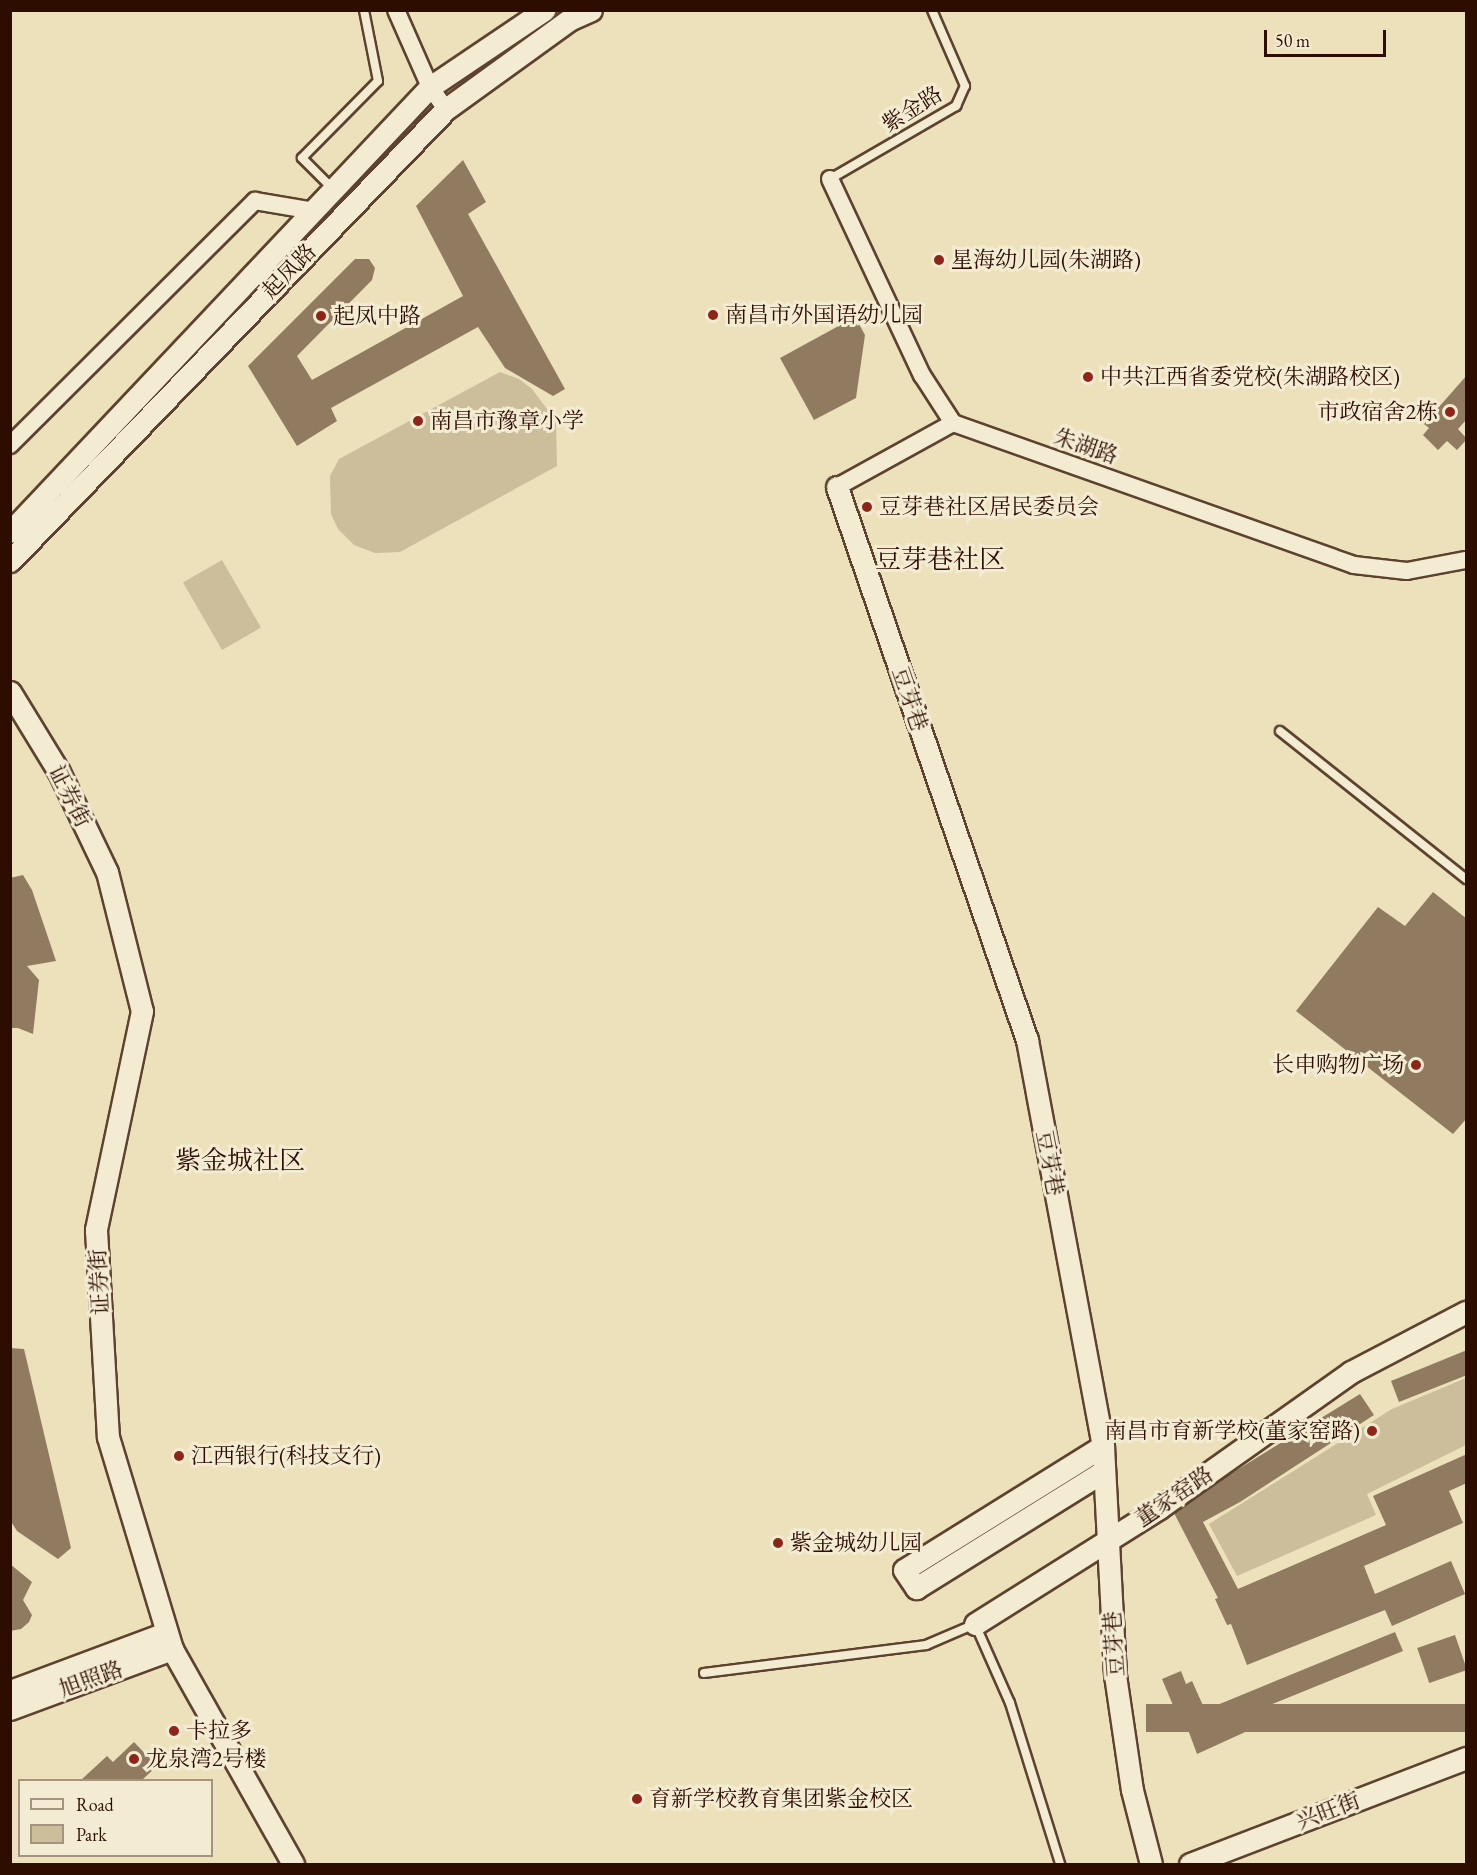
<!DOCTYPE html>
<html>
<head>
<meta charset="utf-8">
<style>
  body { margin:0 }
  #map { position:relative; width:1477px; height:1875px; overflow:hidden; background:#ece1bb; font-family:"EB Garamond","Noto Serif SC",serif }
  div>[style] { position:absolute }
  .green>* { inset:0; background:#ccbd9b; transform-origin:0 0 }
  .building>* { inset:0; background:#907b61; transform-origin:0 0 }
  .roads { filter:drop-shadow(2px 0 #5d422f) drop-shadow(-2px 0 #5d422f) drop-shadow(0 2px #5d422f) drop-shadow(0 -2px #5d422f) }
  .service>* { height:8px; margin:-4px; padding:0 4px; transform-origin:4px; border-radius:4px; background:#f3ecd3 }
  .minor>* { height:16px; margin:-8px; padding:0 8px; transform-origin:8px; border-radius:8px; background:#f3ecd3 }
  .tertiary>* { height:21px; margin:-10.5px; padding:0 10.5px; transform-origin:10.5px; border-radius:10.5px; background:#f3ecd3 }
  .dots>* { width:16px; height:16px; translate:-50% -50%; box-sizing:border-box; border:3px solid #f3ecd3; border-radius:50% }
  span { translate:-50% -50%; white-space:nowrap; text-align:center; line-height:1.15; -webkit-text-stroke:6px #f3ecd3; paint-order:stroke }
  .street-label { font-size:22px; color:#2d0d00 }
  .poi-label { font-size:22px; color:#2d0d00 }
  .left { translate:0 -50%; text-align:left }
  .right { translate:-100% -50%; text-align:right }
  .quarter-label { font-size:26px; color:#2d0d00 }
  .frame { position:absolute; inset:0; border:12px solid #2d0d00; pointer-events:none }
  .legend { position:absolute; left:18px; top:1779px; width:195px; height:78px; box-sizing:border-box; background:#f3ecd3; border:2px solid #a4937f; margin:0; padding:8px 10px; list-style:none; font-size:18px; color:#2d0d00 }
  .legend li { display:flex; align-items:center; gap:12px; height:30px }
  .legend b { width:30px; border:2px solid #a4937f }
  .scale { position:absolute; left:1264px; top:30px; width:122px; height:27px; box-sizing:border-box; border:3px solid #2d0d00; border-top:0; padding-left:8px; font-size:18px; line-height:21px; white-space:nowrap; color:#2d0d00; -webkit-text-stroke:4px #f3ecd3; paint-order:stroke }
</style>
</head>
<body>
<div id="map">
  <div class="green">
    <i style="clip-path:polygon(500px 372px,519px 379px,532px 389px,556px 421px,557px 466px,400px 552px,375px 553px,354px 545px,338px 529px,331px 514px,330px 476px,339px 459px)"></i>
    <i style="left:222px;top:560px;width:78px;height:45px;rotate:60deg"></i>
    <i style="clip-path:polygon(1466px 1378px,1466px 1445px,1367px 1494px,1376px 1515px,1237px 1576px,1209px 1524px,1392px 1409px)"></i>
  </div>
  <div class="building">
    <i style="clip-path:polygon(463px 160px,486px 202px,468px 214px,565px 389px,553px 396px,505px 368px,478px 327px,331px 408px,337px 421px,297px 446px,248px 366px,355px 259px,369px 259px,375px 268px,372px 280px,297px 356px,312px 380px,463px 296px,416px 206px)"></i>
    <i style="clip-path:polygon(855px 317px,865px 335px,856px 398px,814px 420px,780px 358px)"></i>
    <i style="clip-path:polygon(1467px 375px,1467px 419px,1458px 429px,1467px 439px,1457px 450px,1447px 441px,1438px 450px,1423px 435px,1429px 428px,1424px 424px)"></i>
    <i style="clip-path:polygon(23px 875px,32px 890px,56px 961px,27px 966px,39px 980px,33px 1034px,18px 1028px,10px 1028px,10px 878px)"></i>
    <i style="clip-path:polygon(1433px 892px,1467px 919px,1467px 1118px,1453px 1134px,1296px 1011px,1378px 907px,1405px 926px)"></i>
    <i style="clip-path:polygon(10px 1348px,24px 1349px,71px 1548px,58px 1559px,17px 1531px,10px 1520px)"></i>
    <i style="clip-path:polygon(1467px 1350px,1467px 1375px,1399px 1402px,1391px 1381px)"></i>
    <i style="clip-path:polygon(1360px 1394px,1374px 1415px,1240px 1502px,1203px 1522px,1238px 1589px,1386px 1525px,1373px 1496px,1467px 1454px,1467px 1483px,1449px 1491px,1463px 1523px,1364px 1566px,1375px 1594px,1451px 1561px,1465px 1594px,1392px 1626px,1385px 1610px,1247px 1665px,1231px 1624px,1227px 1625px,1215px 1599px,1218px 1598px,1174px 1513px,1211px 1486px)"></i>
    <i style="clip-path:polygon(10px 1564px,32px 1582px,23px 1600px,32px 1615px,29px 1622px,21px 1629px,10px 1631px)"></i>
    <i style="clip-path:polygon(1395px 1632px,1403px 1651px,1248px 1714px,1254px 1728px,1197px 1754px,1180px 1708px,1175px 1710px,1162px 1679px,1181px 1671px,1186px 1684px,1192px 1681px,1205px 1710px)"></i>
    <i style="left:1455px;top:1635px;width:37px;height:40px;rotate:71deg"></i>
    <i style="left:1467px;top:1704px;width:28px;height:321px;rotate:90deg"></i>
    <i style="clip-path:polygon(134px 1742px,157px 1766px,142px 1780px,81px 1780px,107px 1756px,113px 1762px)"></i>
  </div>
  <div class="roads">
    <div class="service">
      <i style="left:830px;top:179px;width:146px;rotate:-30.1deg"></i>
      <i style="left:956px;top:106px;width:22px;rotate:-66deg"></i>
      <i style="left:965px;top:86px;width:83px;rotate:-113.5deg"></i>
      <i style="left:333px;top:189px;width:44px;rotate:-135deg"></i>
      <i style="left:302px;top:158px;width:108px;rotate:-45.4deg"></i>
      <i style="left:378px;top:81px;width:72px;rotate:-101.2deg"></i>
      <i style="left:1280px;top:731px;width:238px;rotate:38.5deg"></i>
      <i style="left:704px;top:1673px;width:224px;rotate:-7.2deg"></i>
      <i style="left:926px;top:1645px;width:53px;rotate:-23.2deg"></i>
      <i style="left:975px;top:1624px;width:86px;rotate:66.1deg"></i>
      <i style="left:1010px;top:1703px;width:169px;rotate:72.7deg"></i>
    </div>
    <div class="minor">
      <i style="left:396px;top:10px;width:84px;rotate:66.2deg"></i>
      <i style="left:430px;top:87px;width:27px;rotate:54deg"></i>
      <i style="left:830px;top:179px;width:217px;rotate:64.9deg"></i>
      <i style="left:922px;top:375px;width:57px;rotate:57.1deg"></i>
      <i style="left:953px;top:423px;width:425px;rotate:19.5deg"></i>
      <i style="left:1354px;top:565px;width:53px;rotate:6.5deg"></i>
      <i style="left:1407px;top:571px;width:60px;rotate:-10.6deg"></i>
      <i style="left:10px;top:445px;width:346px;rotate:-44.9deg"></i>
      <i style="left:255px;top:201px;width:60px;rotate:9.6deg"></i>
      <i style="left:837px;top:487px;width:132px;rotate:-28.9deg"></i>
    </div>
    <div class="tertiary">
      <i style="left:837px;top:487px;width:585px;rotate:71.04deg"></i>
      <i style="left:1027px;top:1040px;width:413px;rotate:79.4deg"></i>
      <i style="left:1103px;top:1446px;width:229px;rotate:87deg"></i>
      <i style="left:1115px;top:1675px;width:116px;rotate:81.6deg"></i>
      <i style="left:1132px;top:1790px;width:76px;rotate:75.6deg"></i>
      <i style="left:10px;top:532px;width:612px;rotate:-46.66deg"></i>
      <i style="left:430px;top:87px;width:138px;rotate:-34deg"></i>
      <i style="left:10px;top:561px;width:628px;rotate:-46.03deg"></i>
      <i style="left:446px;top:109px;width:152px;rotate:-35.9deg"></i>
      <i style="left:569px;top:20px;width:24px;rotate:-24deg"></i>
      <i style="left:10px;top:692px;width:94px;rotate:58.5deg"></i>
      <i style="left:59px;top:772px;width:111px;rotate:64.4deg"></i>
      <i style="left:107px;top:872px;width:143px;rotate:75.9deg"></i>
      <i style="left:142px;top:1011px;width:224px;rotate:101.9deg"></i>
      <i style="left:96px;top:1230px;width:207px;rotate:86.7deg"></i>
      <i style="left:108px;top:1437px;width:221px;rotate:73.2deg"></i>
      <i style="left:172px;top:1649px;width:247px;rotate:60.6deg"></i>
      <i style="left:1103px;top:1446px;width:234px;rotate:148.1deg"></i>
      <i style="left:904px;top:1570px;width:22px;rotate:56deg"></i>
      <i style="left:916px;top:1588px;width:221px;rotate:-31.9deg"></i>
      <i style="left:975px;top:1624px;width:218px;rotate:-32.2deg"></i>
      <i style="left:1159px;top:1508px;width:235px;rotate:-35.3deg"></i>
      <i style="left:1351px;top:1372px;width:130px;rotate:-27.6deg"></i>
      <i style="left:10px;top:1691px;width:165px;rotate:-20.5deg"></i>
      <i style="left:10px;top:1709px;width:173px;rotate:-20.3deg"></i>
      <i style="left:1190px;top:1864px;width:296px;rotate:-21deg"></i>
    </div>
  </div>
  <div class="dots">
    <i style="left:939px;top:260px;background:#8f2418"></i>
    <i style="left:713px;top:315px;background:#8f2418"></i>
    <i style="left:321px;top:316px;background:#8f2418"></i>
    <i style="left:1088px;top:377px;background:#8f2418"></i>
    <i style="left:1450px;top:412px;background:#8f2418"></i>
    <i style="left:418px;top:421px;background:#8f2418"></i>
    <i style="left:867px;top:507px;background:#8f2418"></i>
    <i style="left:1416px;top:1065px;background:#8f2418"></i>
    <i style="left:1372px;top:1431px;background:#8f2418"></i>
    <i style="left:179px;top:1456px;background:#8f2418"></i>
    <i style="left:778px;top:1543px;background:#8f2418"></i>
    <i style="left:174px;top:1731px;background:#8f2418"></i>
    <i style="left:134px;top:1759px;background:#8f2418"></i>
    <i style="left:637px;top:1799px;background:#8f2418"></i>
  </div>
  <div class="street-label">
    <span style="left:912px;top:109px;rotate:-32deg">紫金路</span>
    <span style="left:289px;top:271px;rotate:-46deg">起凤路</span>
    <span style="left:1086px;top:446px;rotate:19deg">朱湖路</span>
    <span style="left:910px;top:699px;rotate:71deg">豆芽巷</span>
    <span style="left:70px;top:796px;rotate:63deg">证券街</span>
    <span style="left:1050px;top:1163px;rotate:79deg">豆芽巷</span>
    <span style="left:99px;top:1282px;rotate:-93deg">证券街</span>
    <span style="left:1174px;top:1496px;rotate:-34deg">董家窑路</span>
    <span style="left:1114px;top:1644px;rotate:-94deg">豆芽巷</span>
    <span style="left:91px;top:1679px;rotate:-20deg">旭照路</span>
    <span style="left:1328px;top:1811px;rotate:-21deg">兴旺街</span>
  </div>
  <div class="poi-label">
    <span class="left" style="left:951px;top:260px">星海幼儿园(朱湖路)</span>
    <span class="left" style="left:725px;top:315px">南昌市外国语幼儿园</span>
    <span class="left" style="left:333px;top:316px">起凤中路</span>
    <span class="left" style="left:1100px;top:377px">中共江西省委党校(朱湖路校区)</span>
    <span class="right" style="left:1438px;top:412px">市政宿舍2栋</span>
    <span class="left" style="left:430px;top:421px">南昌市豫章小学</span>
    <span class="left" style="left:879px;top:507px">豆芽巷社区居民委员会</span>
    <span class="right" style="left:1404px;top:1065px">长申购物广场</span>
    <span class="right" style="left:1360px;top:1431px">南昌市育新学校(董家窑路)</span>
    <span class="left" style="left:191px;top:1456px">江西银行(科技支行)</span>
    <span class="left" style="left:790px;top:1543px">紫金城幼儿园</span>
    <span class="left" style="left:186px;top:1731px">卡拉多</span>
    <span class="left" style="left:146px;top:1759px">龙泉湾2号楼</span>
    <span class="left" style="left:649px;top:1799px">育新学校教育集团紫金校区</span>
  </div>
  <div class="quarter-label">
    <span style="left:940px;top:560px">豆芽巷社区</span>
    <span style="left:240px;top:1161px">紫金城社区</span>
  </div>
  <div class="frame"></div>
  <ul class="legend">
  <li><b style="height:8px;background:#f3ecd3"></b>Road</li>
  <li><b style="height:16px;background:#ccbd9b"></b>Park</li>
  </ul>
  <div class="scale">50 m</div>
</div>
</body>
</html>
